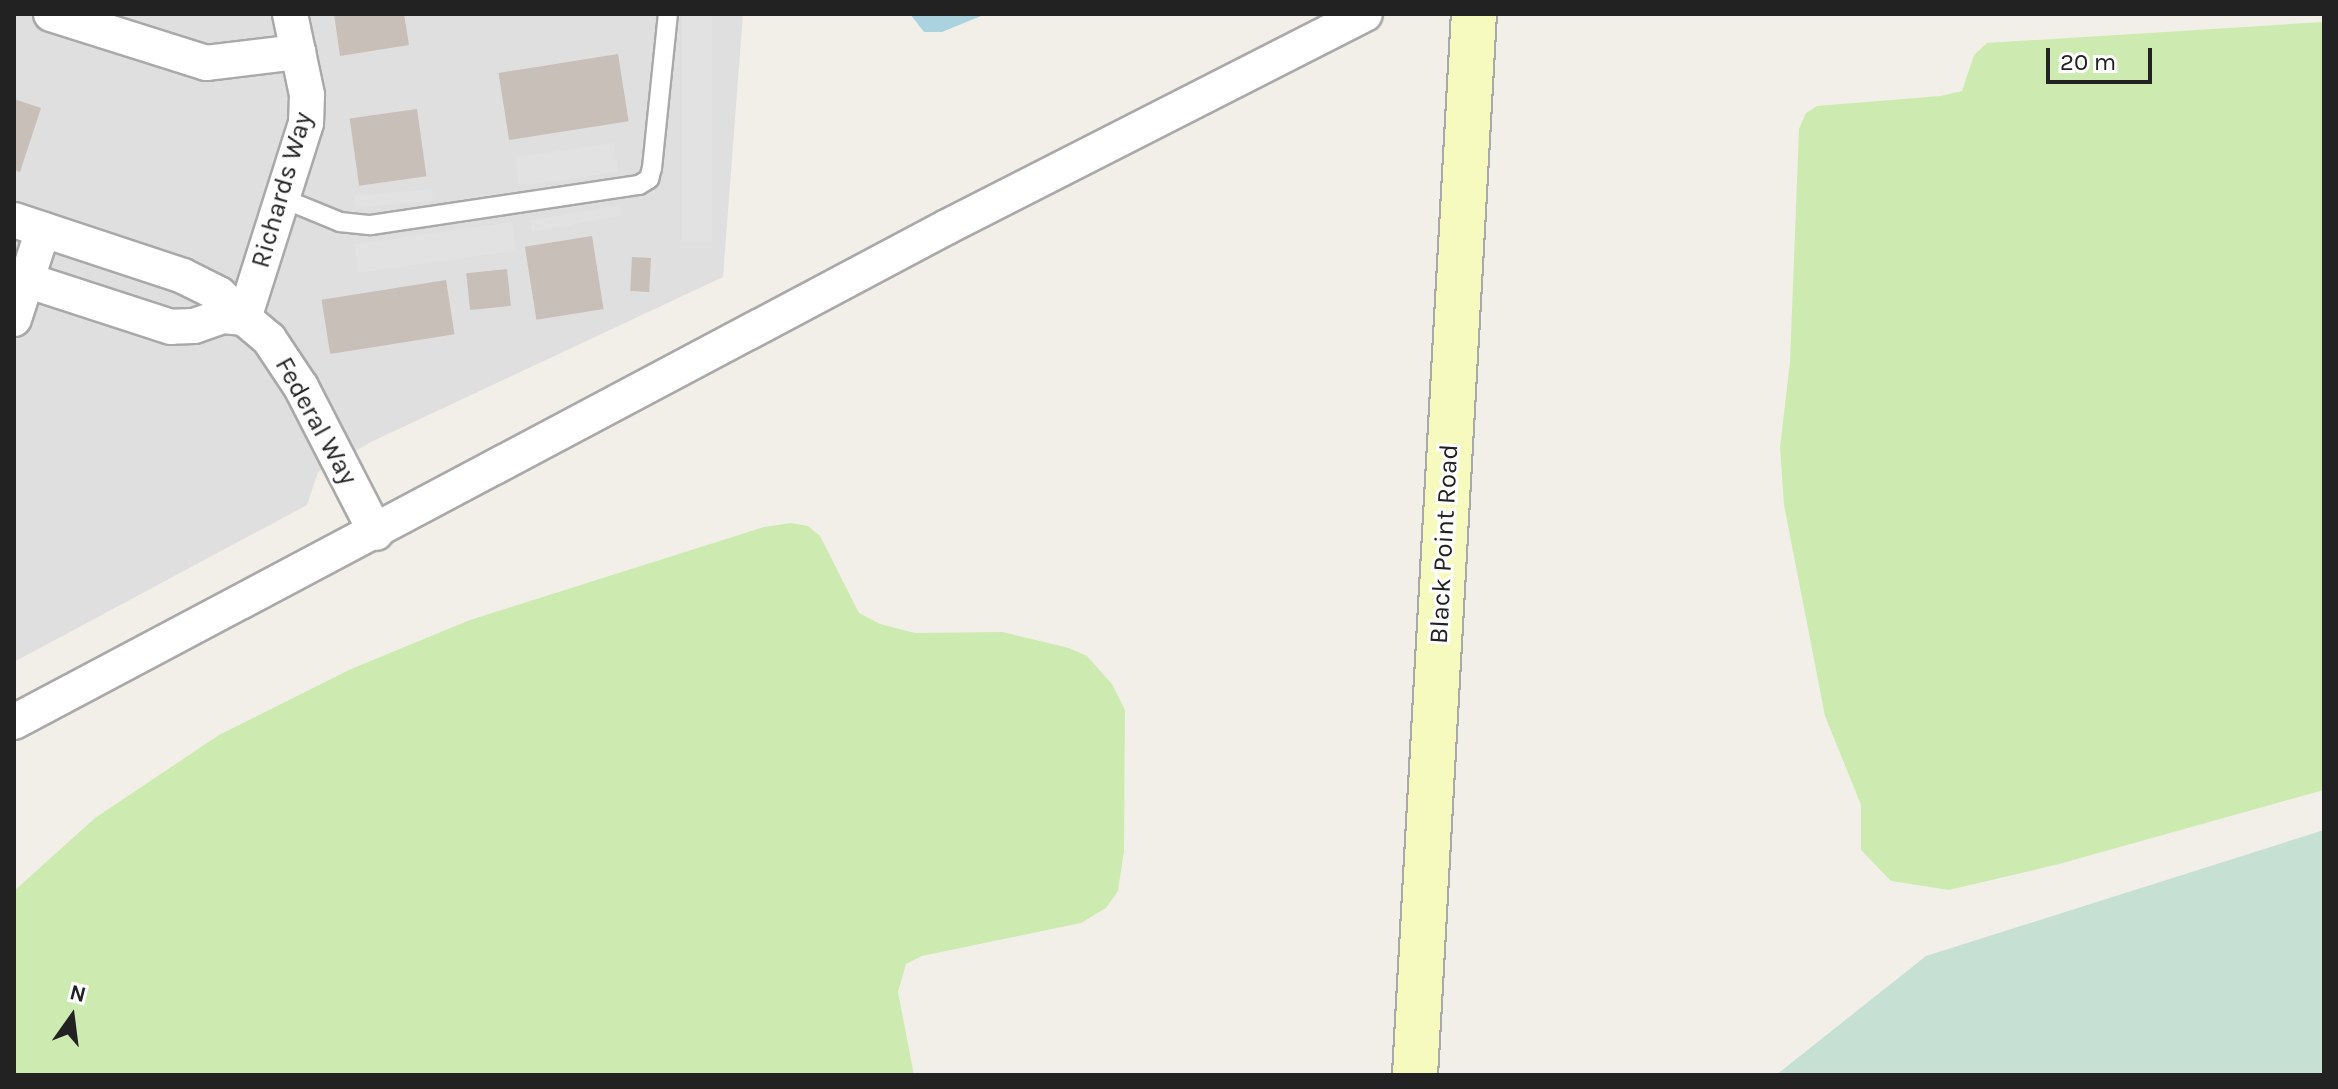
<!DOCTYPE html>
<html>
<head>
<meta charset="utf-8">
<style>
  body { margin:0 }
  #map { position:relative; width:2338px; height:1089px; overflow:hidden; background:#f2efe9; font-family:Karla,sans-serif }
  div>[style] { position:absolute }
  .residential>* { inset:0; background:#e0dfdf }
  .grass>* { inset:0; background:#cdebb0 }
  .wetland>* { inset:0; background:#c6e0d4 }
  .parking>* { inset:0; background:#e2e2e2; transform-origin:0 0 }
  .water>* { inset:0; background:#aad3df }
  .building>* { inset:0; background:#c7bfb8; transform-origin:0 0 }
  .roads { filter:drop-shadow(2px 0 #a9a9a9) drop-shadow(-2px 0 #a9a9a9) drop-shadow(0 2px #a9a9a9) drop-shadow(0 -2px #a9a9a9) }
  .lane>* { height:18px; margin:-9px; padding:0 9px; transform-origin:9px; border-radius:9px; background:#fff }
  .street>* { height:34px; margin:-17px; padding:0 17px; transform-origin:17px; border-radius:17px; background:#fff }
  .secondary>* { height:44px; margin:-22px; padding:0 22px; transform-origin:22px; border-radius:22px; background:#f7fabf }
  span { translate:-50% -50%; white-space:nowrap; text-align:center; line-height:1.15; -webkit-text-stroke:6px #fff; paint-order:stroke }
  .street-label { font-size:26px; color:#222 }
  .frame { position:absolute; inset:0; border:16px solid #222; pointer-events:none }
  .north { position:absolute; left:32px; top:977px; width:80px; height:80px; -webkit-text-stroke:6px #fff; paint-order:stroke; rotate:14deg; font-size:22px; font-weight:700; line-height:32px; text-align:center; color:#222 }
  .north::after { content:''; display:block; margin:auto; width:28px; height:36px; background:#222; clip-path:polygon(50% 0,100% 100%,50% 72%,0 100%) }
  .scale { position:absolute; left:2046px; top:48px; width:106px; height:36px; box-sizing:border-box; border:4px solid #222; border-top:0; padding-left:10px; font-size:24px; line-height:28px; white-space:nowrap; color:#222; -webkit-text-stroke:6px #fff; paint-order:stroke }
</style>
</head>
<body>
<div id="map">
  <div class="residential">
    <i style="clip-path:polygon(14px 14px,743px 14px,723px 277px,371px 442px,318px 472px,307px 505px,14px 662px)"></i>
  </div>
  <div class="grass">
    <i style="clip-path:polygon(2324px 22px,2324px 790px,2059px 864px,1949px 890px,1891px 881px,1861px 850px,1861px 805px,1825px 716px,1784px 505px,1780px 447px,1790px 362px,1799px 129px,1806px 113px,1817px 106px,1940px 96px,1962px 91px,1974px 55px,1987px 43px)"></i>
    <i style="clip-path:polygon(791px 523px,808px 526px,820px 536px,859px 613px,880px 624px,915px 633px,1003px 632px,1069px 648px,1087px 656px,1112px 684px,1125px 710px,1124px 851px,1118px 891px,1106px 908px,1081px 923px,922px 956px,906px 964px,898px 992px,914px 1075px,14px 1075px,14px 891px,95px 818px,219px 735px,351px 669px,470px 620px,764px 527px)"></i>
  </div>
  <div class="wetland">
    <i style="clip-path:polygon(2324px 830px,2324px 1075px,1776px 1075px,1926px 956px)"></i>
  </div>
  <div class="parking">
    <i style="left:682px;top:14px;width:30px;height:227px"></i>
    <i style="left:614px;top:143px;width:29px;height:100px;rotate:82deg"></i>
    <i style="left:432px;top:189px;width:12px;height:78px;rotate:85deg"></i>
    <i style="left:620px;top:205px;width:11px;height:91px;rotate:80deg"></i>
    <i style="left:512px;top:222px;width:29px;height:159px;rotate:82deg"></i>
  </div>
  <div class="water">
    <i style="clip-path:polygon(910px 14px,986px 14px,942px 32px,924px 32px)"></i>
  </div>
  <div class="building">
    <i style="clip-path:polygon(334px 14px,404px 14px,409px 45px,340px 56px)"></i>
    <i style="left:618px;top:54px;width:68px;height:121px;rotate:81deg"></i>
    <i style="clip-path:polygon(14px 99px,41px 108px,20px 172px,14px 170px)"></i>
    <i style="left:417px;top:109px;width:68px;height:68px;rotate:82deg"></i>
    <i style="left:592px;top:236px;width:74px;height:68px;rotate:81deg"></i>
    <i style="left:632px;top:257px;width:19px;height:34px;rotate:3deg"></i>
    <i style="left:507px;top:269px;width:37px;height:41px;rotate:84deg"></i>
    <i style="left:446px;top:280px;width:55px;height:126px;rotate:81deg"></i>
  </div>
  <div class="roads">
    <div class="lane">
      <i style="left:284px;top:199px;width:61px;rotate:22.3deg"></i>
      <i style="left:340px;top:222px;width:31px;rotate:6deg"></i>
      <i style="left:371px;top:225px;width:271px;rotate:-8.5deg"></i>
      <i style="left:639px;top:185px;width:12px;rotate:-31deg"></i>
      <i style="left:649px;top:179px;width:11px;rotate:-75deg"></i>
      <i style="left:652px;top:168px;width:155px;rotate:-84.1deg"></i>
    </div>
    <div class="street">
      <i style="left:51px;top:14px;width:163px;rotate:17.5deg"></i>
      <i style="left:206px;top:63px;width:93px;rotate:-6.8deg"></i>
      <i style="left:290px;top:14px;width:83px;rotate:78.1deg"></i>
      <i style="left:307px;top:95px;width:28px;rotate:92deg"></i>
      <i style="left:306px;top:123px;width:205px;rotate:107.6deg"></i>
      <i style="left:244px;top:318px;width:33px;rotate:40deg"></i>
      <i style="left:269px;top:339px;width:58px;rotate:56.3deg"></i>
      <i style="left:301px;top:387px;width:164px;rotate:62.8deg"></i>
      <i style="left:14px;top:220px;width:178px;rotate:18.3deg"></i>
      <i style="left:183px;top:276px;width:40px;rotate:26.6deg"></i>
      <i style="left:219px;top:294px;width:35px;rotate:44deg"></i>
      <i style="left:244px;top:318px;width:21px;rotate:-175deg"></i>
      <i style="left:223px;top:316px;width:31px;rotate:161deg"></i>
      <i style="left:194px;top:326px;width:23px;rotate:178deg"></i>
      <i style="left:171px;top:327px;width:165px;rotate:-162deg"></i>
      <i style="left:14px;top:319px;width:94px;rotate:-72deg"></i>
      <i style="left:14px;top:722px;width:1056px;rotate:-27.95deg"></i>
      <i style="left:947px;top:227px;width:469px;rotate:-27deg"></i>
    </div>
    <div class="secondary">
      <i style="left:1415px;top:1075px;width:1063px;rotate:-86.82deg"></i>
    </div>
  </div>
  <div class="street-label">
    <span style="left:282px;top:190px;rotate:-74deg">Richards Way</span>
    <span style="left:316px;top:421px;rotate:61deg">Federal Way</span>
    <span style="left:1444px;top:544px;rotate:-87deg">Black Point Road</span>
  </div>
  <div class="frame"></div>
  <div class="north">N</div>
  <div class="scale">20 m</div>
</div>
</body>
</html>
